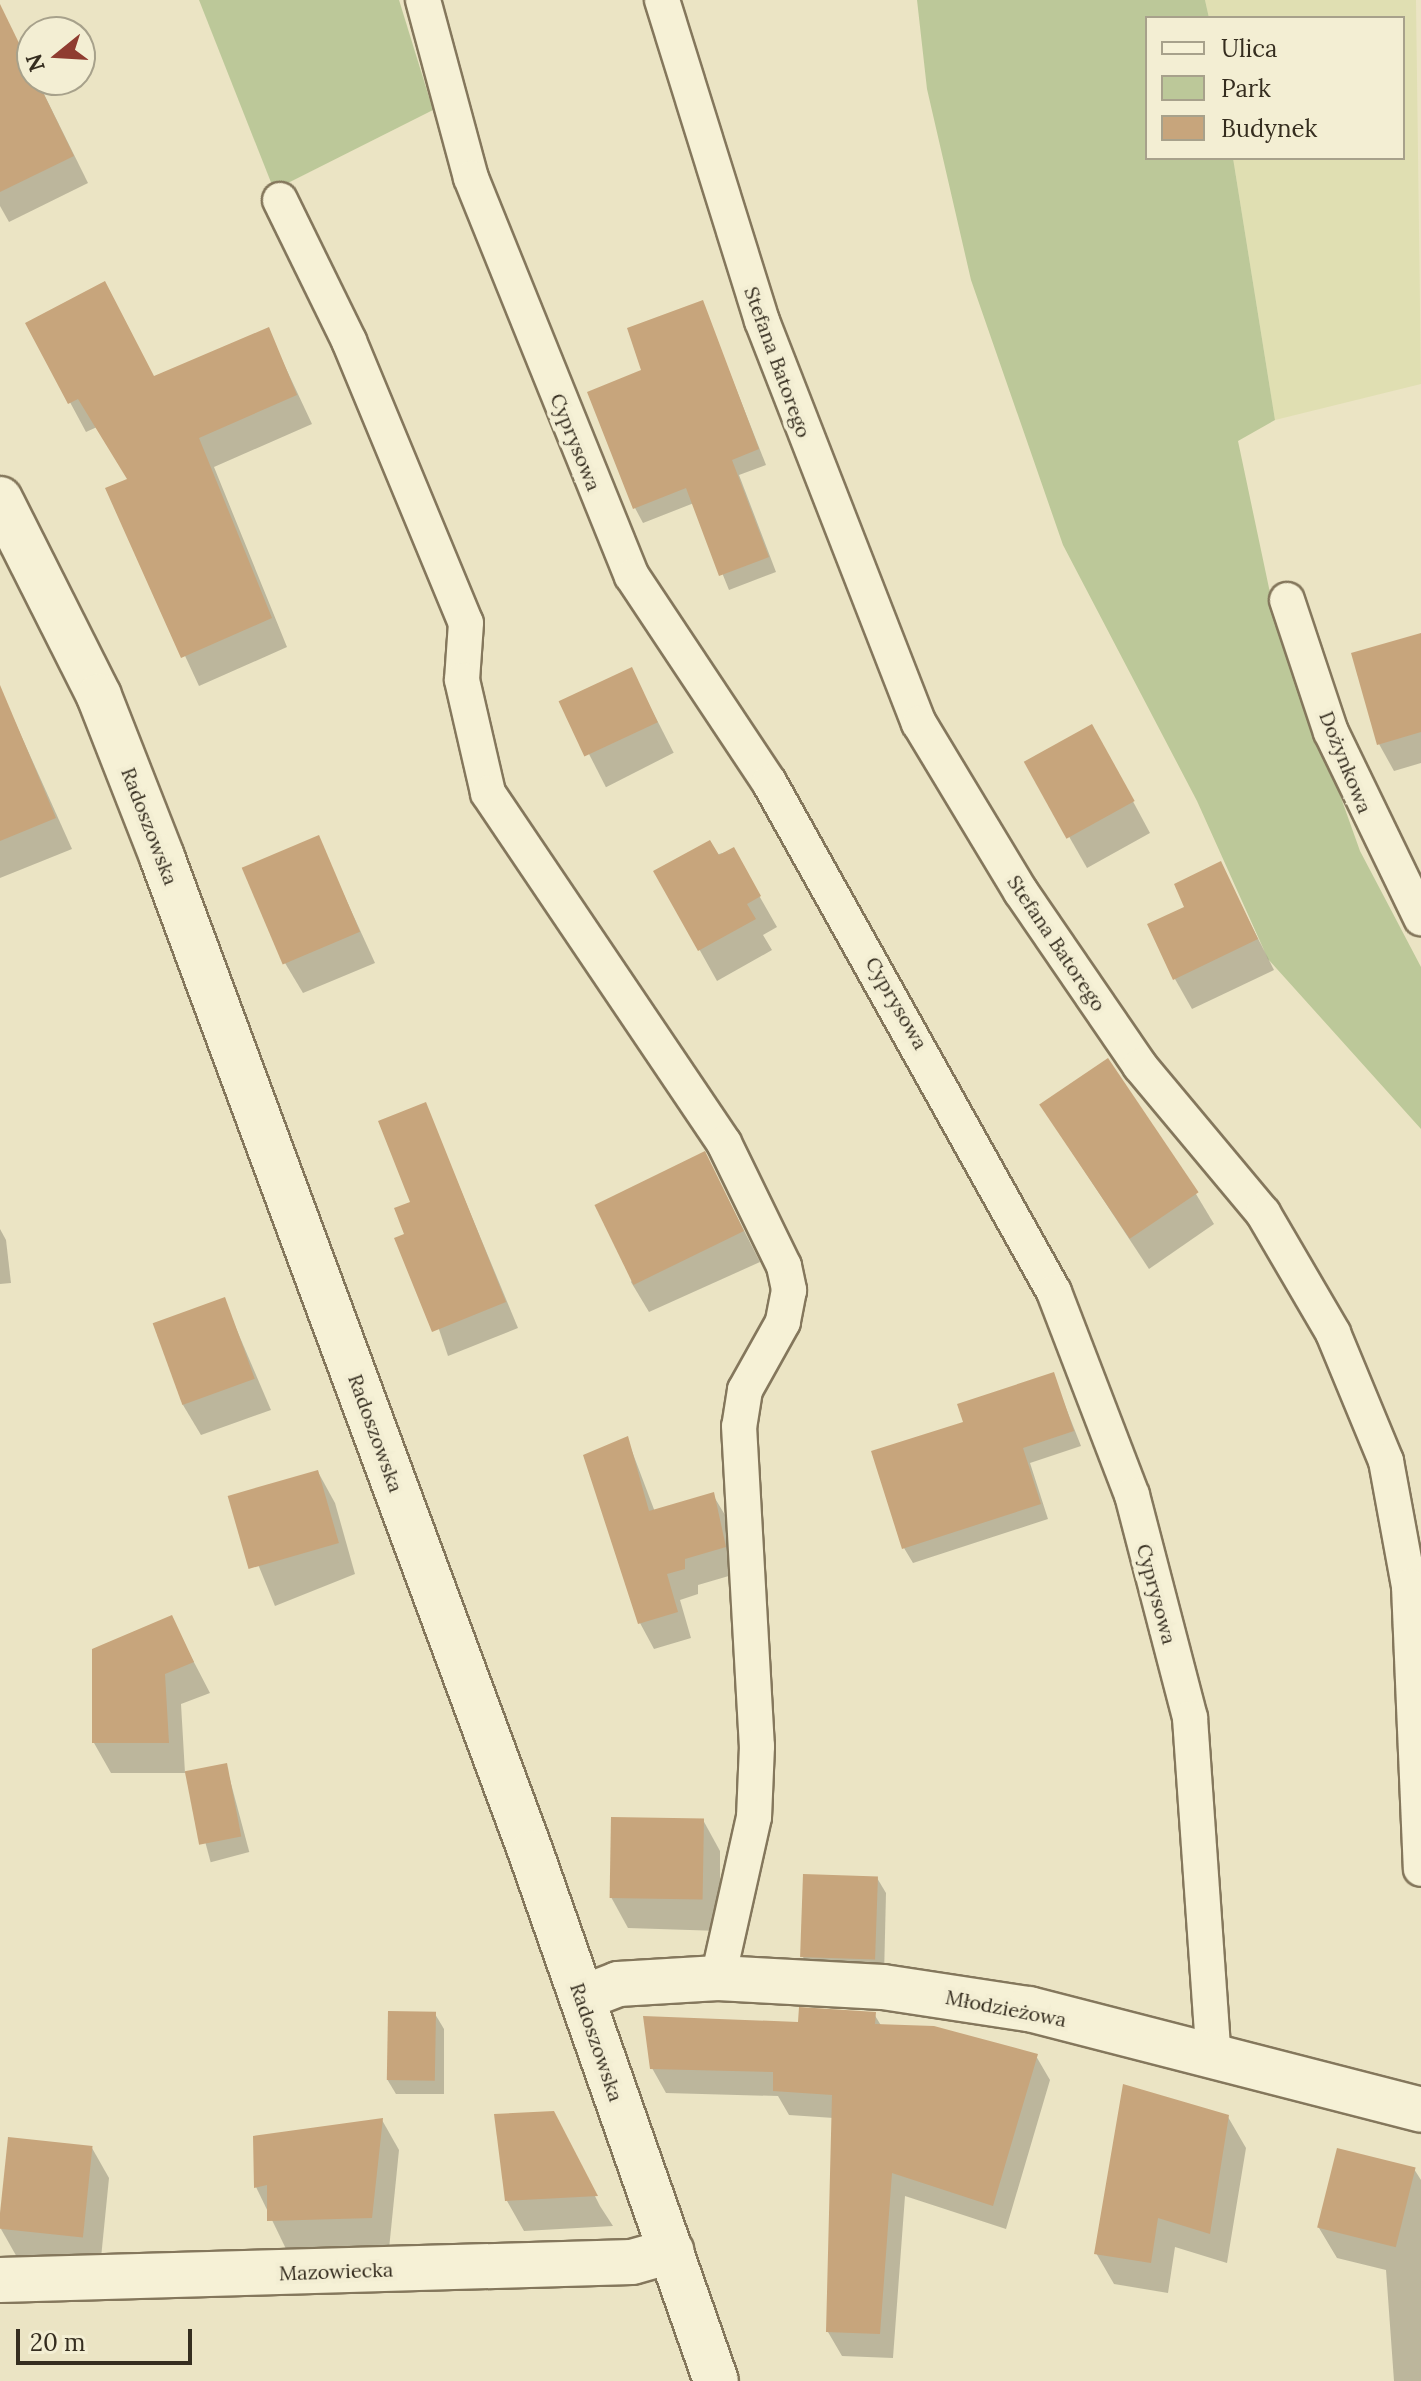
<!DOCTYPE html>
<html>
<head>
<meta charset="utf-8">
<style>
  body { margin:0 }
  #map { position:relative; width:1421px; height:2381px; overflow:hidden; background:#ebe4c4; font-family:Lora,serif }
  div>[style] { position:absolute }
  .farmland>* { inset:0; background:#e0dfb2 }
  .green>* { inset:0; background:#bcc899 }
  .shadow>* { inset:0; background:#0003; transform-origin:0 0 }
  .building>* { inset:0; background:#c7a57c; transform-origin:0 0 }
  .roads { filter:drop-shadow(2px 0 #84775c) drop-shadow(-2px 0 #84775c) drop-shadow(0 2px #84775c) drop-shadow(0 -2px #84775c) }
  .lane>* { height:34px; margin:-17px; padding:0 17px; transform-origin:17px; border-radius:17px; background:#f6f1d6 }
  .street>* { height:44px; margin:-22px; padding:0 22px; transform-origin:22px; border-radius:22px; background:#f6f1d6 }
  .secondary>* { height:44px; margin:-22px; padding:0 22px; transform-origin:22px; border-radius:22px; background:#f6f1d6 }
  span { translate:-50% -50%; white-space:nowrap; text-align:center; line-height:1.15; -webkit-text-stroke:8px #f3eed3; paint-order:stroke }
  .street-label { font-size:20px; color:#352d1f }
  .legend { position:absolute; left:1145px; top:16px; width:260px; height:144px; box-sizing:border-box; background:#f3eed3; border:2px solid #a7a18b; margin:0; padding:10px 14px; list-style:none; font-size:24px; color:#352d1f }
  .legend li { display:flex; align-items:center; gap:16px; height:40px }
  .legend b { width:40px; border:2px solid #a7a18b }
  .north { position:absolute; left:16px; top:16px; width:80px; height:80px; box-sizing:border-box; background:#f3eed3; border:2px solid #a7a18b; border-radius:50%; rotate:252deg; font-size:22px; font-weight:700; line-height:32px; text-align:center; color:#352d1f }
  .north::after { content:''; display:block; margin:auto; width:28px; height:36px; background:#8f3c30; clip-path:polygon(50% 0,100% 100%,50% 72%,0 100%) }
  .scale { position:absolute; left:16px; top:2329px; width:176px; height:36px; box-sizing:border-box; border:4px solid #352d1f; border-top:0; padding-left:10px; font-size:24px; line-height:28px; white-space:nowrap; color:#352d1f; -webkit-text-stroke:6px #f3eed3; paint-order:stroke }
</style>
</head>
<body>
<div id="map">
  <div class="farmland">
    <i style="clip-path:polygon(1205px 0,1416px 0,1421px 384px,1275px 420px,1233px 158px,1403px 158px,1403px 18px,1209px 18px)"></i>
  </div>
  <div class="green">
    <i style="clip-path:polygon(199px 0,399px 0,433px 110px,274px 190px)"></i>
    <i style="clip-path:polygon(917px 0,1205px 0,1209px 18px,1147px 18px,1147px 158px,1233px 158px,1275px 420px,1238px 441px,1273px 607px,1360px 851px,1421px 967px,1421px 1129px,1268px 959px,1197px 801px,1063px 545px,971px 280px,927px 89px)"></i>
  </div>
  <div class="shadow">
    <i style="clip-path:polygon(0 65px,37px 80px,88px 183px,9px 222px,0 206px)"></i>
    <i style="clip-path:polygon(702px 302px,766px 465px,739px 475px,776px 572px,729px 590px,694px 503px,643px 523px,635px 508px,643px 371px)"></i>
    <i style="clip-path:polygon(28px 324px,155px 378px,268px 330px,312px 424px,214px 467px,287px 647px,199px 686px,108px 490px,129px 480px,97px 427px,86px 432px)"></i>
    <i style="clip-path:polygon(1421px 636px,1421px 763px,1394px 771px,1379px 744px)"></i>
    <i style="left:631px;top:669px;width:94px;height:76px;rotate:63deg"></i>
    <i style="clip-path:polygon(15px 722px,72px 849px,0 878px,0 729px)"></i>
    <i style="clip-path:polygon(1109px 757px,1150px 833px,1087px 868px,1027px 763px)"></i>
    <i style="clip-path:polygon(318px 838px,375px 963px,303px 993px,285px 963px)"></i>
    <i style="clip-path:polygon(733px 850px,777px 927px,763px 935px,772px 950px,717px 981px,656px 872px)"></i>
    <i style="clip-path:polygon(1220px 864px,1274px 970px,1192px 1009px,1175px 979px,1187px 908px)"></i>
    <i style="clip-path:polygon(425px 1104px,518px 1328px,448px 1356px,407px 1235px)"></i>
    <i style="clip-path:polygon(1041px 1105px,1196px 1194px,1214px 1224px,1149px 1269px)"></i>
    <i style="clip-path:polygon(705px 1154px,760px 1262px,649px 1312px,631px 1282px)"></i>
    <i style="clip-path:polygon(0 1229px,6px 1240px,11px 1283px,0 1284px)"></i>
    <i style="clip-path:polygon(224px 1300px,271px 1410px,201px 1435px,183px 1405px)"></i>
    <i style="clip-path:polygon(1053px 1375px,1081px 1446px,1030px 1463px,1048px 1519px,913px 1563px,904px 1548px)"></i>
    <i style="clip-path:polygon(627px 1438px,655px 1512px,713px 1495px,728px 1520px,739px 1573px,698px 1585px,698px 1594px,680px 1600px,691px 1638px,654px 1649px,640px 1623px)"></i>
    <i style="clip-path:polygon(318px 1472px,335px 1503px,355px 1574px,275px 1606px,233px 1503px)"></i>
    <i style="clip-path:polygon(171px 1618px,210px 1693px,181px 1704px,185px 1773px,111px 1773px,94px 1743px)"></i>
    <i style="left:226px;top:1765px;width:90px;height:40px;rotate:75deg"></i>
    <i style="clip-path:polygon(703px 1820px,720px 1851px,720px 1931px,628px 1928px,611px 1897px)"></i>
    <i style="clip-path:polygon(877px 1878px,886px 1893px,884px 1976px,811px 1972px,803px 1957px)"></i>
    <i style="clip-path:polygon(435px 2014px,444px 2029px,444px 2094px,396px 2094px,387px 2079px)"></i>
    <i style="clip-path:polygon(874px 2014px,882px 2027px,1036px 2056px,1050px 2080px,1006px 2229px,905px 2196px,893px 2358px,842px 2356px,828px 2332px,834px 2118px,789px 2115px,778px 2096px,666px 2093px,652px 2068px,800px 2024px)"></i>
    <i style="clip-path:polygon(553px 2113px,600px 2206px,613px 2226px,524px 2231px,507px 2201px)"></i>
    <i style="clip-path:polygon(1228px 2117px,1246px 2148px,1227px 2263px,1175px 2247px,1168px 2293px,1114px 2284px,1096px 2253px)"></i>
    <i style="clip-path:polygon(382px 2120px,399px 2150px,389px 2249px,287px 2251px,256px 2187px)"></i>
    <i style="clip-path:polygon(92px 2148px,109px 2178px,100px 2268px,18px 2259px,1px 2229px)"></i>
    <i style="clip-path:polygon(1414px 2169px,1421px 2180px,1421px 2381px,1394px 2381px,1386px 2270px,1337px 2258px,1319px 2228px)"></i>
  </div>
  <div class="building">
    <i style="clip-path:polygon(0 4px,74px 156px,0 192px)"></i>
    <i style="clip-path:polygon(105px 281px,154px 376px,269px 327px,297px 395px,199px 438px,272px 618px,181px 658px,105px 488px,127px 479px,78px 399px,68px 404px,25px 323px)"></i>
    <i style="clip-path:polygon(703px 300px,759px 449px,732px 460px,769px 557px,719px 576px,686px 488px,633px 509px,587px 392px,641px 370px,627px 328px)"></i>
    <i style="clip-path:polygon(1421px 633px,1421px 732px,1377px 745px,1351px 653px)"></i>
    <i style="left:632px;top:667px;width:61px;height:81px;rotate:65deg"></i>
    <i style="clip-path:polygon(0 685px,56px 818px,0 841px)"></i>
    <i style="left:1092px;top:724px;width:88px;height:78px;rotate:61deg"></i>
    <i style="left:319px;top:835px;width:105px;height:84px;rotate:67deg"></i>
    <i style="clip-path:polygon(710px 840px,719px 855px,734px 847px,761px 896px,747px 904px,756px 919px,698px 951px,653px 871px)"></i>
    <i style="clip-path:polygon(1221px 861px,1258px 939px,1173px 980px,1147px 924px,1184px 907px,1174px 884px)"></i>
    <i style="left:1108px;top:1058px;width:162px;height:83px;rotate:56deg"></i>
    <i style="clip-path:polygon(426px 1102px,506px 1302px,432px 1332px,394px 1238px,404px 1234px,394px 1208px,410px 1202px,378px 1121px)"></i>
    <i style="left:705px;top:1151px;width:89px;height:123px;rotate:64deg"></i>
    <i style="left:225px;top:1297px;width:87px;height:77px;rotate:70deg"></i>
    <i style="clip-path:polygon(1054px 1372px,1074px 1431px,1023px 1448px,1041px 1504px,902px 1549px,871px 1451px,963px 1422px,957px 1404px)"></i>
    <i style="clip-path:polygon(628px 1436px,649px 1511px,714px 1492px,726px 1547px,685px 1559px,685px 1569px,667px 1574px,678px 1612px,638px 1624px,583px 1455px)"></i>
    <i style="left:318px;top:1470px;width:76px;height:94px;rotate:74deg"></i>
    <i style="clip-path:polygon(172px 1615px,194px 1662px,165px 1674px,169px 1743px,92px 1743px,92px 1649px)"></i>
    <i style="left:227px;top:1763px;width:75px;height:43px;rotate:79deg"></i>
    <i style="left:611px;top:1817px;width:93px;height:81px;rotate:1deg"></i>
    <i style="left:803px;top:1874px;width:75px;height:83px;rotate:2deg"></i>
    <i style="clip-path:polygon(799px 2007px,876px 2012px,875px 2024px,934px 2026px,1038px 2054px,993px 2206px,892px 2173px,880px 2334px,826px 2332px,832px 2095px,773px 2091px,773px 2072px,650px 2069px,643px 2016px,798px 2022px)"></i>
    <i style="left:388px;top:2011px;width:48px;height:69px;rotate:1deg"></i>
    <i style="clip-path:polygon(1123px 2084px,1229px 2115px,1210px 2234px,1158px 2218px,1151px 2263px,1094px 2254px)"></i>
    <i style="clip-path:polygon(554px 2111px,598px 2196px,505px 2201px,494px 2114px)"></i>
    <i style="clip-path:polygon(383px 2118px,372px 2218px,267px 2221px,267px 2185px,254px 2188px,253px 2136px)"></i>
    <i style="left:8px;top:2137px;width:85px;height:92px;rotate:6deg"></i>
    <i style="left:1337px;top:2148px;width:81px;height:82px;rotate:14deg"></i>
  </div>
  <div class="roads">
    <div class="lane">
      <i style="left:423px;top:0;width:184px;rotate:74.9deg"></i>
      <i style="left:471px;top:178px;width:429px;rotate:68deg"></i>
      <i style="left:632px;top:576px;width:247px;rotate:56.4deg"></i>
      <i style="left:769px;top:782px;width:584px;rotate:60.8deg"></i>
      <i style="left:1054px;top:1292px;width:217px;rotate:69deg"></i>
      <i style="left:1132px;top:1495px;width:230px;rotate:75.4deg"></i>
      <i style="left:1190px;top:1718px;width:340px;rotate:86deg"></i>
      <i style="left:662px;top:0;width:336px;rotate:72.7deg"></i>
      <i style="left:762px;top:321px;width:432px;rotate:68.7deg"></i>
      <i style="left:919px;top:723px;width:197px;rotate:58.9deg"></i>
      <i style="left:1021px;top:892px;width:211px;rotate:55.6deg"></i>
      <i style="left:1140px;top:1066px;width:192px;rotate:50.1deg"></i>
      <i style="left:1263px;top:1213px;width:139px;rotate:59.7deg"></i>
      <i style="left:1333px;top:1333px;width:139px;rotate:67.5deg"></i>
      <i style="left:1386px;top:1461px;width:127px;rotate:79.6deg"></i>
      <i style="left:1409px;top:1586px;width:283px;rotate:87.6deg"></i>
      <i style="left:280px;top:200px;width:157px;rotate:63.9deg"></i>
      <i style="left:349px;top:341px;width:305px;rotate:67.5deg"></i>
      <i style="left:466px;top:623px;width:57px;rotate:94deg"></i>
      <i style="left:462px;top:680px;width:116px;rotate:77deg"></i>
      <i style="left:488px;top:793px;width:422px;rotate:56deg"></i>
      <i style="left:724px;top:1143px;width:137px;rotate:64deg"></i>
      <i style="left:784px;top:1266px;width:25px;rotate:78deg"></i>
      <i style="left:789px;top:1290px;width:33px;rotate:101deg"></i>
      <i style="left:783px;top:1322px;width:78px;rotate:119.2deg"></i>
      <i style="left:745px;top:1390px;width:36px;rotate:99deg"></i>
      <i style="left:739px;top:1426px;width:321px;rotate:86.8deg"></i>
      <i style="left:757px;top:1746px;width:71px;rotate:92.4deg"></i>
      <i style="left:754px;top:1817px;width:165px;rotate:102.6deg"></i>
      <i style="left:1287px;top:600px;width:139px;rotate:71.6deg"></i>
      <i style="left:1331px;top:732px;width:207px;rotate:64.2deg"></i>
    </div>
    <div class="street">
      <i style="left:582px;top:1998px;width:39px;rotate:-21deg"></i>
      <i style="left:618px;top:1984px;width:100px;rotate:-3.4deg"></i>
      <i style="left:718px;top:1978px;width:165px;rotate:3.1deg"></i>
      <i style="left:883px;top:1987px;width:148px;rotate:8.6deg"></i>
      <i style="left:1029px;top:2009px;width:405px;rotate:14.4deg"></i>
      <i style="left:0;top:2280px;width:632px;rotate:-1.63deg"></i>
      <i style="left:632px;top:2262px;width:41px;rotate:-15.8deg"></i>
    </div>
    <div class="secondary">
      <i style="left:0;top:499px;width:220px;rotate:63.3deg"></i>
      <i style="left:99px;top:696px;width:173px;rotate:68.6deg"></i>
      <i style="left:162px;top:857px;width:1062px;rotate:69.67deg"></i>
      <i style="left:531px;top:1853px;width:559px;rotate:70.69deg"></i>
    </div>
  </div>
  <div class="street-label">
    <span style="left:778px;top:362px;rotate:70deg">Stefana Batorego</span>
    <span style="left:576px;top:442px;rotate:68deg">Cyprysowa</span>
    <span style="left:1346px;top:762px;rotate:68deg">Dożynkowa</span>
    <span style="left:150px;top:826px;rotate:69deg">Radoszowska</span>
    <span style="left:1057px;top:943px;rotate:56deg">Stefana Batorego</span>
    <span style="left:897px;top:1003px;rotate:60deg">Cyprysowa</span>
    <span style="left:376px;top:1433px;rotate:70deg">Radoszowska</span>
    <span style="left:1157px;top:1594px;rotate:75deg">Cyprysowa</span>
    <span style="left:1006px;top:2008px;rotate:11deg">Młodzieżowa</span>
    <span style="left:597px;top:2042px;rotate:71deg">Radoszowska</span>
    <span style="left:336px;top:2271px;rotate:-2deg">Mazowiecka</span>
  </div>
  <ul class="legend">
  <li><b style="height:10px;background:#f6f1d6"></b>Ulica</li>
  <li><b style="height:22px;background:#bcc899"></b>Park</li>
  <li><b style="height:22px;background:#c7a57c"></b>Budynek</li>
  </ul>
  <div class="north">N</div>
  <div class="scale">20 m</div>
</div>
</body>
</html>
